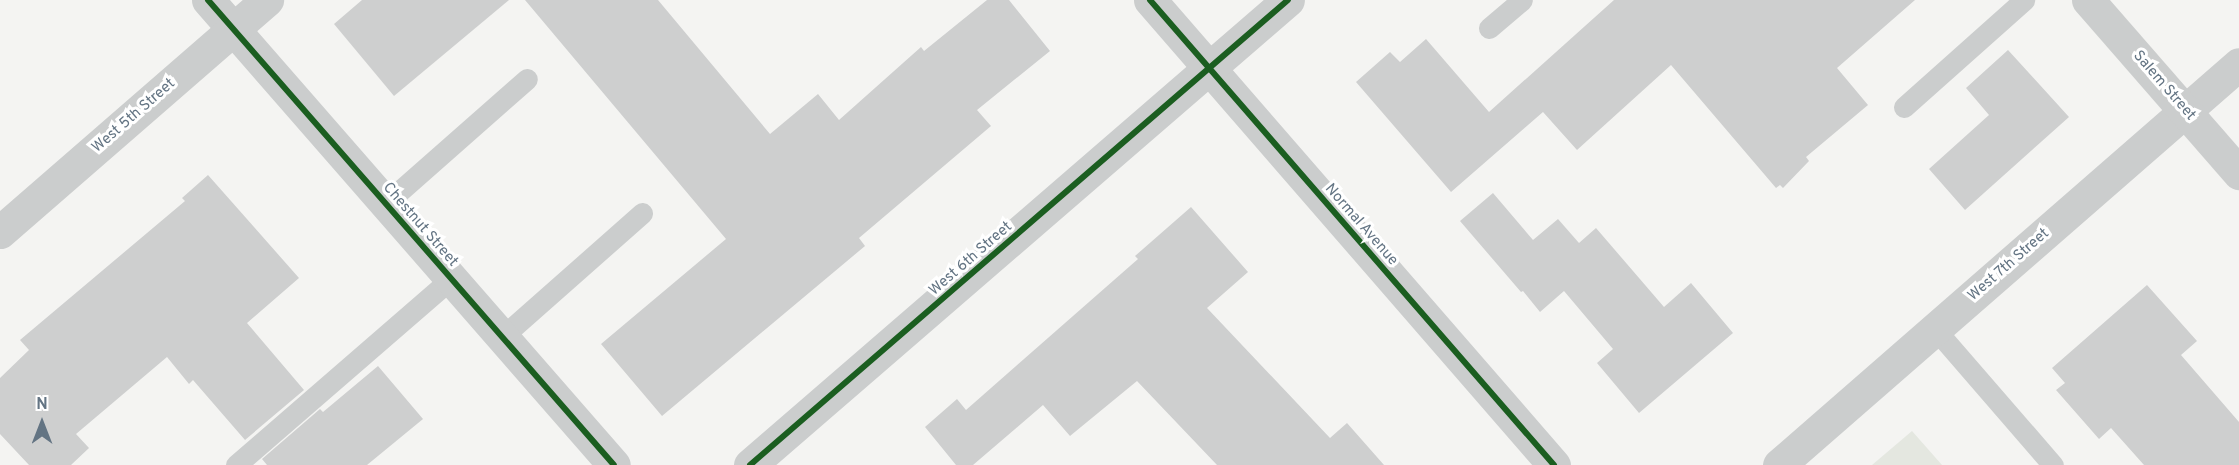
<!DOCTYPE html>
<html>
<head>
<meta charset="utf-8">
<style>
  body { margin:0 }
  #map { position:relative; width:2239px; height:465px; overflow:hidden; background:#f4f4f2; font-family:Overpass,sans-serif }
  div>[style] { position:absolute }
  .green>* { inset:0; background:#e4e7e0 }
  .building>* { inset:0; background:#cecfcf }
  .service>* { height:21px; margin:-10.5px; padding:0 10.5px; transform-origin:10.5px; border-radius:10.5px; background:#cbcdcd }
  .minor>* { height:33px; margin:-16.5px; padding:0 16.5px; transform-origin:16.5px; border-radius:16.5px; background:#cbcdcd }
  .tertiary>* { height:33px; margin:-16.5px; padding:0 16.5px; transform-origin:16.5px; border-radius:16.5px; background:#cbcdcd }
  .cycleway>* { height:6px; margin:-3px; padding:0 3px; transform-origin:3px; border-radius:3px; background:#1b5e20 }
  span { translate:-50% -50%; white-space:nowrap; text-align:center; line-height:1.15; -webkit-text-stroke:6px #fff; paint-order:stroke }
  .street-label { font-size:15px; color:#637483 }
  .north { position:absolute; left:12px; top:393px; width:60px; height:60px; -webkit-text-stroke:4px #fff; paint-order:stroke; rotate:0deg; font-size:16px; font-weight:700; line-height:24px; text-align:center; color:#637483 }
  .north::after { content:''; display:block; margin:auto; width:21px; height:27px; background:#637483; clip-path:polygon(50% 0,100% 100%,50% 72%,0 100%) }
</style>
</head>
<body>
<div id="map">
  <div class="green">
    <i style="clip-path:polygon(1912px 431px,1942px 465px,1872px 465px)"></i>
  </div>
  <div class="building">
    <i style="clip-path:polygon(362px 0,509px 0,394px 96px,334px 24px)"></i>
    <i style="clip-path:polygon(525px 0,658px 0,770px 134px,818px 94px,839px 120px,921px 47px,924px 51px,987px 0,1009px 0,1050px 51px,977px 110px,991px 126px,859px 238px,865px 246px,662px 416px,601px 344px,726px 239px)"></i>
    <i style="clip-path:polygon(1614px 0,1915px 0,1837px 68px,1868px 105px,1806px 157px,1809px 161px,1783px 188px,1780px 185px,1776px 188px,1671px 65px,1577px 150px,1543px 112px,1451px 192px,1356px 82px,1390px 52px,1400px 62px,1426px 39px,1489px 112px)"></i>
    <i style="clip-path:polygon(2008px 50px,2069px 117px,1965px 210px,1929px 169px,1989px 115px,1966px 88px)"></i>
    <i style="clip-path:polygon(208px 175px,299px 278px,247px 323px,304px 390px,245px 440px,193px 380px,189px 384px,167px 357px,76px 434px,89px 448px,71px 465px,29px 465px,0 434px,0 378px,29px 350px,20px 340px,185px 201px,182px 198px)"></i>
    <i style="clip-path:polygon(1493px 193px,1533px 240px,1558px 219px,1579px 243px,1596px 228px,1664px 307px,1691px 283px,1733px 333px,1639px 413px,1597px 363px,1613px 349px,1564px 291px,1540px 312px,1523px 291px,1521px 292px,1460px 221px)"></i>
    <i style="clip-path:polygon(1191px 207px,1248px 272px,1207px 308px,1330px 438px,1347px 423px,1384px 465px,1217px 465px,1137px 381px,1070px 436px,1043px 405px,973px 465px,956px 465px,925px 427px,957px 399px,966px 410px,1138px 259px,1135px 256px)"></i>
    <i style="clip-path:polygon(2147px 285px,2197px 341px,2181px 355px,2239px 422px,2239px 465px,2144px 465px,2111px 428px,2099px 439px,2056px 390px,2065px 383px,2052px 368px)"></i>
    <i style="clip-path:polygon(378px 366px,423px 419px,367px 465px,267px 465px,262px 459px,320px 409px,323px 412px)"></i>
  </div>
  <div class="service">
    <i style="left:1489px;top:28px;width:43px;rotate:-40.3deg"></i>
    <i style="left:1904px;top:107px;width:161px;rotate:-41.7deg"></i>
    <i style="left:385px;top:204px;width:189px;rotate:-41.4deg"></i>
    <i style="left:1935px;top:329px;width:180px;rotate:49.1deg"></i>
    <i style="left:502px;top:337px;width:187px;rotate:-41.5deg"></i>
    <i style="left:236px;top:465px;width:284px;rotate:-40.9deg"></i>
  </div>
  <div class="minor">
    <i style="left:208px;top:0;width:617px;rotate:48.88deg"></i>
    <i style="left:1150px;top:0;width:616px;rotate:49.02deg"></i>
    <i style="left:0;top:232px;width:354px;rotate:-41deg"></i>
    <i style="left:750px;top:465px;width:711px;rotate:-40.84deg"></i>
    <i style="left:1779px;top:465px;width:610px;rotate:-41.08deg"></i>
  </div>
  <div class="tertiary">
    <i style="left:2088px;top:0;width:230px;rotate:48.9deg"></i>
  </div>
  <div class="cycleway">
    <i style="left:208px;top:0;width:617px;rotate:48.88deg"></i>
    <i style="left:1150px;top:0;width:616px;rotate:49.02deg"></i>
    <i style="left:750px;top:465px;width:711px;rotate:-40.84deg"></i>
  </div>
  <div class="street-label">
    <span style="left:2164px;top:86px;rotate:49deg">Salem Street</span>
    <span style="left:134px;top:116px;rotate:-41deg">West 5th Street</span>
    <span style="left:420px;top:225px;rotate:49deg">Chestnut Street</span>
    <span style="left:1361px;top:225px;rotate:49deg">Normal Avenue</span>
    <span style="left:971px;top:259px;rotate:-41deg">West 6th Street</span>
    <span style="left:2009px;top:265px;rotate:-41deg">West 7th Street</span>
  </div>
  <div class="north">N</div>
</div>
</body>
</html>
